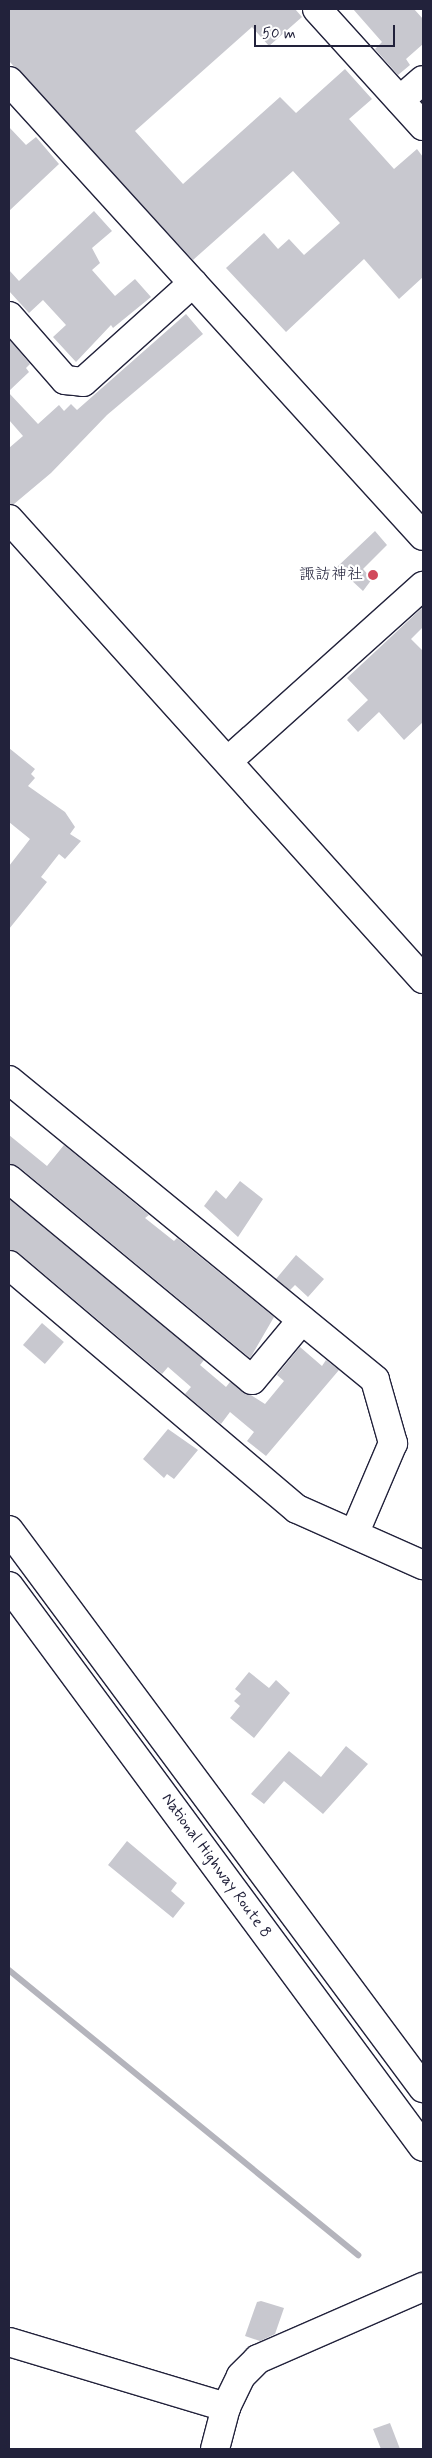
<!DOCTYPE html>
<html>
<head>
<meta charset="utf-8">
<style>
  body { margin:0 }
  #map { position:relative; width:432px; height:2458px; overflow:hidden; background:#fff; font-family:Mynerve,"Klee One",sans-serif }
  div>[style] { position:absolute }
  .stream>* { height:5.5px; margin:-2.75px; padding:0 2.75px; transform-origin:2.75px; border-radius:2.75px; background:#b4b4bc }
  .building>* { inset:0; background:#c8c8cf; transform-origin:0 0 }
  .roads { filter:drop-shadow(1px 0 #22223b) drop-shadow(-1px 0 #22223b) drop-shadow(0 1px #22223b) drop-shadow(0 -1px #22223b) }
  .minor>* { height:28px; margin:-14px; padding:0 14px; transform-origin:14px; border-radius:14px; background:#fff }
  .highway>* { height:28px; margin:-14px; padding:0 14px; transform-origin:14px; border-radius:14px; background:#fff }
  .dots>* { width:14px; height:14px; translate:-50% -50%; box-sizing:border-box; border:2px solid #fff; border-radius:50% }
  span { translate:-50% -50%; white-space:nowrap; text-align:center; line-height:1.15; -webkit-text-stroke:4.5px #fff; paint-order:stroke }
  .poi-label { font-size:16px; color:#22223b }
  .right { translate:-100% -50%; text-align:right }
  .street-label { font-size:16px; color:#22223b }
  .frame { position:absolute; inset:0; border:10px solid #22223b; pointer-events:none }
  .scale { position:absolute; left:254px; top:25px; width:141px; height:22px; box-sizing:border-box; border:2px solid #22223b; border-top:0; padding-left:6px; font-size:15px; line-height:18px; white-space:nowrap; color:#22223b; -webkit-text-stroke:4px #fff; paint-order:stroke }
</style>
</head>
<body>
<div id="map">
  <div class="stream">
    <i style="left:9px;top:1970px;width:451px;rotate:39.2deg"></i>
  </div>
  <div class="building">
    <i style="clip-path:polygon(9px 9px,295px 9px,302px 17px,269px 46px,252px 27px,135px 131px,183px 184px,280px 97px,296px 113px,345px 69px,372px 99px,349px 119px,394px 169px,417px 149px,423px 157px,423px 277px,399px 299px,364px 259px,286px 332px,226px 268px,264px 233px,278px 249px,289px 239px,304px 255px,340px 223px,293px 171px,193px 260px,9px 61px)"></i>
    <i style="clip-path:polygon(353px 9px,414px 9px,423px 19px,423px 44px,406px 59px,410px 65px,398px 75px,375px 49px,382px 42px)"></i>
    <i style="clip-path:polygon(9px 127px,26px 145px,36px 137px,59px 164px,9px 211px)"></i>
    <i style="clip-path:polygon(94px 211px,112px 231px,92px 248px,100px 263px,92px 270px,115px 296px,135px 279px,151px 297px,113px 328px,111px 325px,76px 362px,53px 337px,66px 325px,43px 300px,29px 313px,9px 291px,9px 270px,19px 281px)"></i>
    <i style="clip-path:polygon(186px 314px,203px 334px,107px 415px,51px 473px,14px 504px,9px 504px,9px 448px,23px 436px,9px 420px,9px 393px,38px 424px,59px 405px,64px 411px,71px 404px,77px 410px)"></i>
    <i style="clip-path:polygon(9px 339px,30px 364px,26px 368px,29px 372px,9px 391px)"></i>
    <i style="clip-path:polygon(375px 531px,387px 545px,363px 569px,372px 579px,363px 591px,337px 567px)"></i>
    <i style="clip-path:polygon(423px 607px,423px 627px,411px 639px,423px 651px,423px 722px,404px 740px,379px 712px,358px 732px,347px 720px,368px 700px,347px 678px)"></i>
    <i style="clip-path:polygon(9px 748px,35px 769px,31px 774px,35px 778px,28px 786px,65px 812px,75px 827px,70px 834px,81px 841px,65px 859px,59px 854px,41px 877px,47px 882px,9px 929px,9px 866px,30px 839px,9px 822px)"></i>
    <i style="clip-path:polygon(9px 1135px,47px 1166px,64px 1145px,149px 1215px,145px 1218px,174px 1241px,177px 1238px,274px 1317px,252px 1355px,250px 1358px,19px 1167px,9px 1164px)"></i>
    <i style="clip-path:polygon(240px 1181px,263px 1199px,238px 1237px,204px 1206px,216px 1190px,226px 1199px)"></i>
    <i style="clip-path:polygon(9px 1199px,204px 1360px,200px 1365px,226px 1387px,230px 1382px,265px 1404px,284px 1381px,277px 1375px,300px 1347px,322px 1366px,326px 1360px,339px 1370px,266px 1456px,247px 1441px,254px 1432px,230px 1412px,221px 1424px,185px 1394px,191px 1387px,168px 1367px,162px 1374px,19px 1253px,9px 1250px)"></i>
    <i style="clip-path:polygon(296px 1255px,324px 1279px,308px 1297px,295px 1285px,290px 1290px,276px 1279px)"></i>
    <i style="left:42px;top:1323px;width:29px;height:29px;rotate:41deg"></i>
    <i style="clip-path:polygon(168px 1429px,198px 1450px,174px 1479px,167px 1474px,164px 1478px,143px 1459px)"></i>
    <i style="clip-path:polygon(249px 1672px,269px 1688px,276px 1680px,290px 1693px,254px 1738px,230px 1718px,240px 1706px,234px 1701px,241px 1694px,235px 1689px)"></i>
    <i style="clip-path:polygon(346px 1746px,368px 1764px,323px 1814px,284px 1781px,264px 1804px,251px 1794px,289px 1751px,321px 1777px)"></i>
    <i style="clip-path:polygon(127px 1841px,177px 1883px,171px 1891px,185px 1903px,173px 1918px,108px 1865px)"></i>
    <i style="clip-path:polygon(261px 2301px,284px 2308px,275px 2334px,260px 2341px,245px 2336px,257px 2302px)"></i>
    <i style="clip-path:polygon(390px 2423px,400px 2449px,381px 2449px,373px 2429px)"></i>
  </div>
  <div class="roads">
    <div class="minor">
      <i style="left:317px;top:9px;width:158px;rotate:47.8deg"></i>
      <i style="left:9px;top:81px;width:615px;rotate:47.7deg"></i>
      <i style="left:400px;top:100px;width:30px;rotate:-41deg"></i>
      <i style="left:9px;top:316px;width:85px;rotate:48.8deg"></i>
      <i style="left:65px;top:380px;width:18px;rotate:6deg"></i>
      <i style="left:83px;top:382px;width:148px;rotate:-42deg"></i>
      <i style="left:9px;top:519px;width:619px;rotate:48.01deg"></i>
      <i style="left:229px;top:760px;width:261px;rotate:-41.9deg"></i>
      <i style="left:9px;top:1080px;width:473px;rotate:39.3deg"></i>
      <i style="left:375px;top:1380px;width:66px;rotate:74.1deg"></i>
      <i style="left:393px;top:1443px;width:97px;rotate:113.1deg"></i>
      <i style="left:9px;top:1179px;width:315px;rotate:39.6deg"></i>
      <i style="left:252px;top:1380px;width:78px;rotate:-50.2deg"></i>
      <i style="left:9px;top:1265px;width:377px;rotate:40.3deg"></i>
      <i style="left:297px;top:1509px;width:138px;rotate:24deg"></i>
      <i style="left:9px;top:2342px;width:227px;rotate:16.7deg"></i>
      <i style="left:215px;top:2449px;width:43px;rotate:-75.3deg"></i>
      <i style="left:226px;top:2407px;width:34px;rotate:-64deg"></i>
      <i style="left:241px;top:2376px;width:24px;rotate:-45deg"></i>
      <i style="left:258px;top:2359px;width:180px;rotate:-23.6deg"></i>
    </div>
    <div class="highway">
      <i style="left:9px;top:1530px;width:695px;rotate:53.43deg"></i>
      <i style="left:9px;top:1586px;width:697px;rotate:53.57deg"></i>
    </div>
  </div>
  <div class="dots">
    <i style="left:373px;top:575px;background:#d1495b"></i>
  </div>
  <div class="poi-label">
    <span class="right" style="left:363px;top:575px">諏訪神社</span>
  </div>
  <div class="street-label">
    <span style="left:216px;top:1866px;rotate:54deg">National Highway Route 8</span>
  </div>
  <div class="frame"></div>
  <div class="scale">50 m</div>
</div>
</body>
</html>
